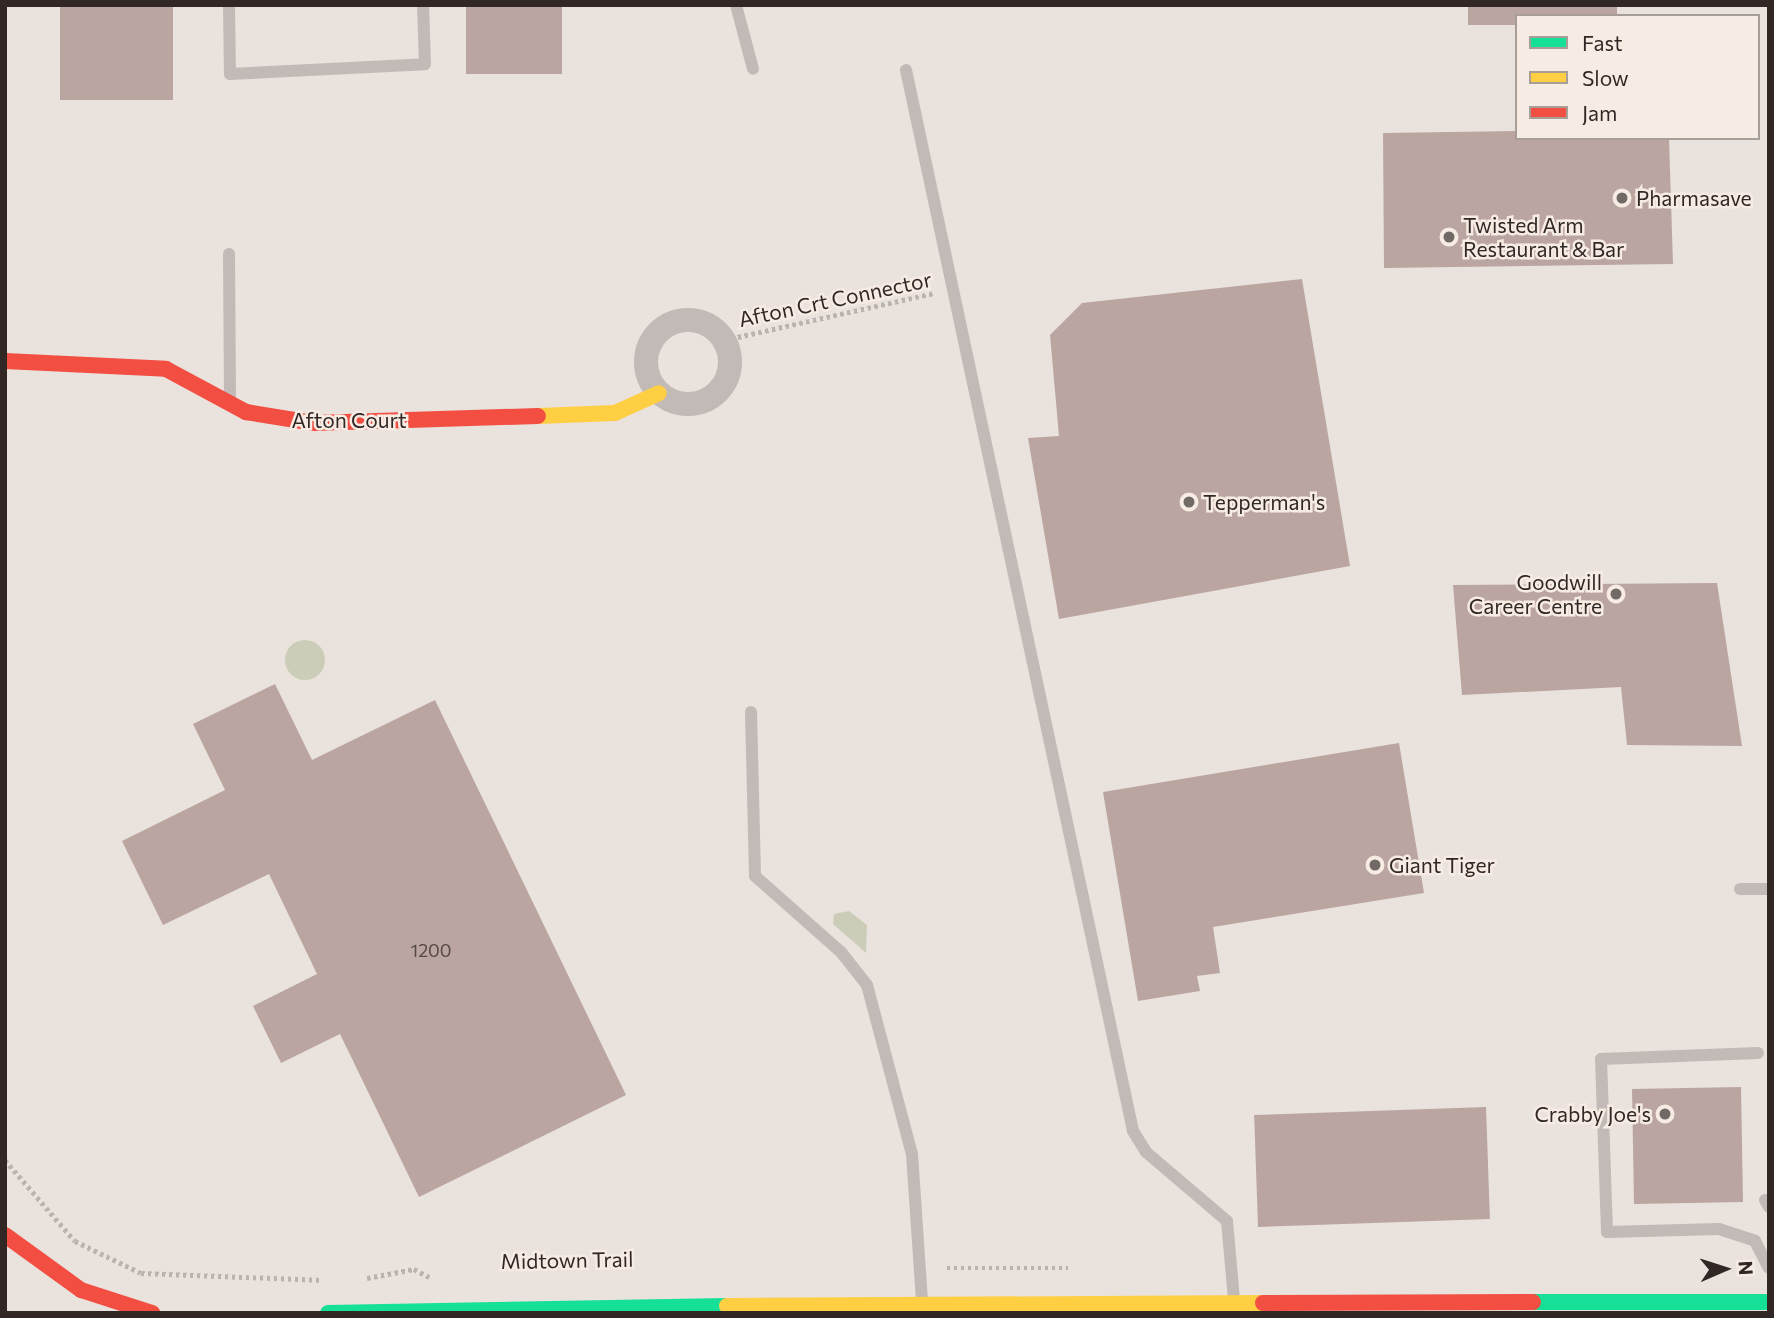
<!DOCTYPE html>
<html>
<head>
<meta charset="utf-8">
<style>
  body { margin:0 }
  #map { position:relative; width:1774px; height:1318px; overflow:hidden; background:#e9e2dd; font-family:Commissioner,sans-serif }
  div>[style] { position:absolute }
  .green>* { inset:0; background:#cccdb8 }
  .round { border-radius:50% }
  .building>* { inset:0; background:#bba5a0; transform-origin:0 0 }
  .path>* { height:4.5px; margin-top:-2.25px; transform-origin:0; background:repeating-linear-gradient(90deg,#bbb3af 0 3.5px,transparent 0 7px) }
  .lane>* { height:12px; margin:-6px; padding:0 6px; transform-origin:6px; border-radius:6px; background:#c2bab6 }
  .street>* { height:24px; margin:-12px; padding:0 12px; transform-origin:12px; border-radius:12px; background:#c2bab6 }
  .street>.ring { margin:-12px; padding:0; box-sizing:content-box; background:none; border:24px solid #c2bab6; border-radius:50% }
  .fast>* { height:16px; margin:-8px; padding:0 8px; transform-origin:8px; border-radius:8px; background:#16e098 }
  .slow>* { height:16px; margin:-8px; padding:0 8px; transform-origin:8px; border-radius:8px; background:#ffcf43 }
  .jam>* { height:16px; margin:-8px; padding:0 8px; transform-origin:8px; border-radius:8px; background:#f24e42 }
  .dots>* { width:19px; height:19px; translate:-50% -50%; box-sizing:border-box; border:4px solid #f7ece4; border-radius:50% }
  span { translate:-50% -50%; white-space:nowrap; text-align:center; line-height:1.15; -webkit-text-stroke:5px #f7ece4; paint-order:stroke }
  .number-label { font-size:18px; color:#544744 }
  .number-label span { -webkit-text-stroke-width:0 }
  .poi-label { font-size:21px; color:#312826 }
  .left { translate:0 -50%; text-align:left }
  .right { translate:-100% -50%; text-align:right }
  .street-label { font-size:21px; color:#312826 }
  .frame { position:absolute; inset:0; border:7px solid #312826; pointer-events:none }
  .legend { position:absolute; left:1515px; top:14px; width:245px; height:126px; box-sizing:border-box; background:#f7ece4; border:2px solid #a89e98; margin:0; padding:9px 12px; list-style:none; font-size:21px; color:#312826 }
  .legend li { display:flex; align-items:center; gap:14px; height:35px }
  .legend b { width:35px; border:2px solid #a89e98 }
  .north { position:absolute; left:1690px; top:1234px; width:70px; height:70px; -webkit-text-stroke:5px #f7ece4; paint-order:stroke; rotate:87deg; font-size:19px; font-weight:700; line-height:28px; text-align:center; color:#312826 }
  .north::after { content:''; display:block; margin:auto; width:24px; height:32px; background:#312826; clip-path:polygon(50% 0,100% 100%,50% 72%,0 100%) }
</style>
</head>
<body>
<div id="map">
  <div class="green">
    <i class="round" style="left:285px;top:640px;width:40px;height:40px"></i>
    <i style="clip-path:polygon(849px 911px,867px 925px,866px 953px,833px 924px,834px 914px)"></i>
  </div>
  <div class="building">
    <i style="left:60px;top:5px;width:113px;height:95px"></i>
    <i style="left:466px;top:5px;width:96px;height:69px"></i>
    <i style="clip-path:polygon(1468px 5px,1617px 5px,1617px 16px,1517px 16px,1517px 25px,1468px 25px)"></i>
    <i style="clip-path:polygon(1517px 131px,1517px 138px,1669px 138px,1673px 264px,1384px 268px,1383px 133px)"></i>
    <i style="clip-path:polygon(1302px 279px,1350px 566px,1059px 619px,1028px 438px,1059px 436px,1050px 335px,1082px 303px)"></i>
    <i style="clip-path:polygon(1717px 583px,1742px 746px,1627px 745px,1621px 687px,1462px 695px,1453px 585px)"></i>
    <i style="clip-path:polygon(275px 684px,312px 760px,435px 700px,626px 1095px,419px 1197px,340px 1034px,281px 1063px,253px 1006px,317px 974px,269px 874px,163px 925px,122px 841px,225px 790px,193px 724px)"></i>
    <i style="clip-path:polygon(1399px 743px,1424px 893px,1213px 927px,1220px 973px,1197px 976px,1200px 991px,1138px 1001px,1103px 792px)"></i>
    <i style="left:1741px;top:1087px;width:115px;height:109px;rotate:89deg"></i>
    <i style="left:1486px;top:1107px;width:112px;height:232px;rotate:88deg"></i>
  </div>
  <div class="path">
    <i style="left:724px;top:340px;width:216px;rotate:-12.6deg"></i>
    <i style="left:5px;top:1160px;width:107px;rotate:49.2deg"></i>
    <i style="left:75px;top:1241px;width:73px;rotate:25.9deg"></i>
    <i style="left:141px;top:1273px;width:182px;rotate:2.2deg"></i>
    <i style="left:947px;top:1268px;width:121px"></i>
    <i style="left:367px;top:1278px;width:48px;rotate:-10.8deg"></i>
    <i style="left:414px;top:1269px;width:19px;rotate:28deg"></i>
  </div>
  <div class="lane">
    <i style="left:229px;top:5px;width:69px;rotate:89.2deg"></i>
    <i style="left:230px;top:74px;width:195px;rotate:-2.9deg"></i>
    <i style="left:425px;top:64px;width:59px;rotate:-91.9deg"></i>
    <i style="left:736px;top:5px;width:66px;rotate:75.1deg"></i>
    <i style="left:906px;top:70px;width:1085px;rotate:77.92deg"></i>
    <i style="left:1133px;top:1131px;width:25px;rotate:58deg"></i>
    <i style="left:1146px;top:1152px;width:106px;rotate:40.4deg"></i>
    <i style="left:1227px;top:1221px;width:79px;rotate:84.9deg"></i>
    <i style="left:229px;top:254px;width:145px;rotate:89.6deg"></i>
    <i style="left:751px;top:712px;width:164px;rotate:88.6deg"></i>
    <i style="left:755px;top:876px;width:115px;rotate:41.5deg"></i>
    <i style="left:841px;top:952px;width:42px;rotate:51.8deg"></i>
    <i style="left:867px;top:985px;width:175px;rotate:75.1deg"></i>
    <i style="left:912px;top:1154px;width:147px;rotate:86.1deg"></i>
    <i style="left:1740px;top:889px;width:29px"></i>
    <i style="left:1758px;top:1053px;width:157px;rotate:177.8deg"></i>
    <i style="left:1601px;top:1059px;width:173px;rotate:88deg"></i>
    <i style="left:1607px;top:1232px;width:112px;rotate:-1.5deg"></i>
    <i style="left:1719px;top:1229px;width:38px;rotate:18deg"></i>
    <i style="left:1755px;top:1241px;width:30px;rotate:63deg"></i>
    <i style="left:1765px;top:1200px;width:8px;rotate:60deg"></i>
  </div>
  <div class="street">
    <i class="ring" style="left:646px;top:320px;width:60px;height:60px"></i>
  </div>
  <div class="fast">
    <i style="left:1533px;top:1302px;width:236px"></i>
    <i style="left:328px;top:1313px;width:399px;rotate:-1deg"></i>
  </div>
  <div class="slow">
    <i style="left:538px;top:416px;width:77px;rotate:-2.2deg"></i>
    <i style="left:615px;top:413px;width:48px;rotate:-24.4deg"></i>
    <i style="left:727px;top:1306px;width:536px;rotate:-0.32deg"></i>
  </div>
  <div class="jam">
    <i style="left:5px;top:361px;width:161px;rotate:2.8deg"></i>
    <i style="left:166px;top:369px;width:91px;rotate:28.3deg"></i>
    <i style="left:246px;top:412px;width:69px;rotate:9.2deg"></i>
    <i style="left:314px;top:423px;width:224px;rotate:-1.8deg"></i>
    <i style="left:5px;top:1235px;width:94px;rotate:35.9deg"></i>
    <i style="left:81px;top:1290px;width:75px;rotate:17.9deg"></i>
    <i style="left:1263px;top:1303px;width:270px;rotate:-0.2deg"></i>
  </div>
  <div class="dots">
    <i style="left:1622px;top:198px;background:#716966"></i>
    <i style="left:1449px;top:237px;background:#716966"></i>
    <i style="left:1189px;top:502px;background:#716966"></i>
    <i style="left:1616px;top:594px;background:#716966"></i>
    <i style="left:1375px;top:865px;background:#716966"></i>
    <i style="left:1665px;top:1114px;background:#716966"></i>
  </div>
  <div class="number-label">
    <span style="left:431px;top:950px">1200</span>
  </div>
  <div class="poi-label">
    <span class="left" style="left:1636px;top:198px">Pharmasave</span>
    <span class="left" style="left:1463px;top:237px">Twisted Arm<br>Restaurant &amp; Bar</span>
    <span class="left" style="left:1203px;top:502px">Tepperman's</span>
    <span class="right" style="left:1602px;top:594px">Goodwill<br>Career Centre</span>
    <span class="left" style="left:1389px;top:865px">Giant Tiger</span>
    <span class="right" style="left:1651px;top:1114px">Crabby Joe's</span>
  </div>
  <div class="street-label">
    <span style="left:835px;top:299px;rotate:-12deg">Afton Crt Connector</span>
    <span style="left:349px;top:420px">Afton Court</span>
    <span style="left:567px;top:1260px;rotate:-1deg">Midtown Trail</span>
  </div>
  <div class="frame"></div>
  <ul class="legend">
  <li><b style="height:9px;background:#16e098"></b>Fast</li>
  <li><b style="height:9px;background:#ffcf43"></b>Slow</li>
  <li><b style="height:9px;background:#f24e42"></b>Jam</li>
  </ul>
  <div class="north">N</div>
</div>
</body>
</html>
